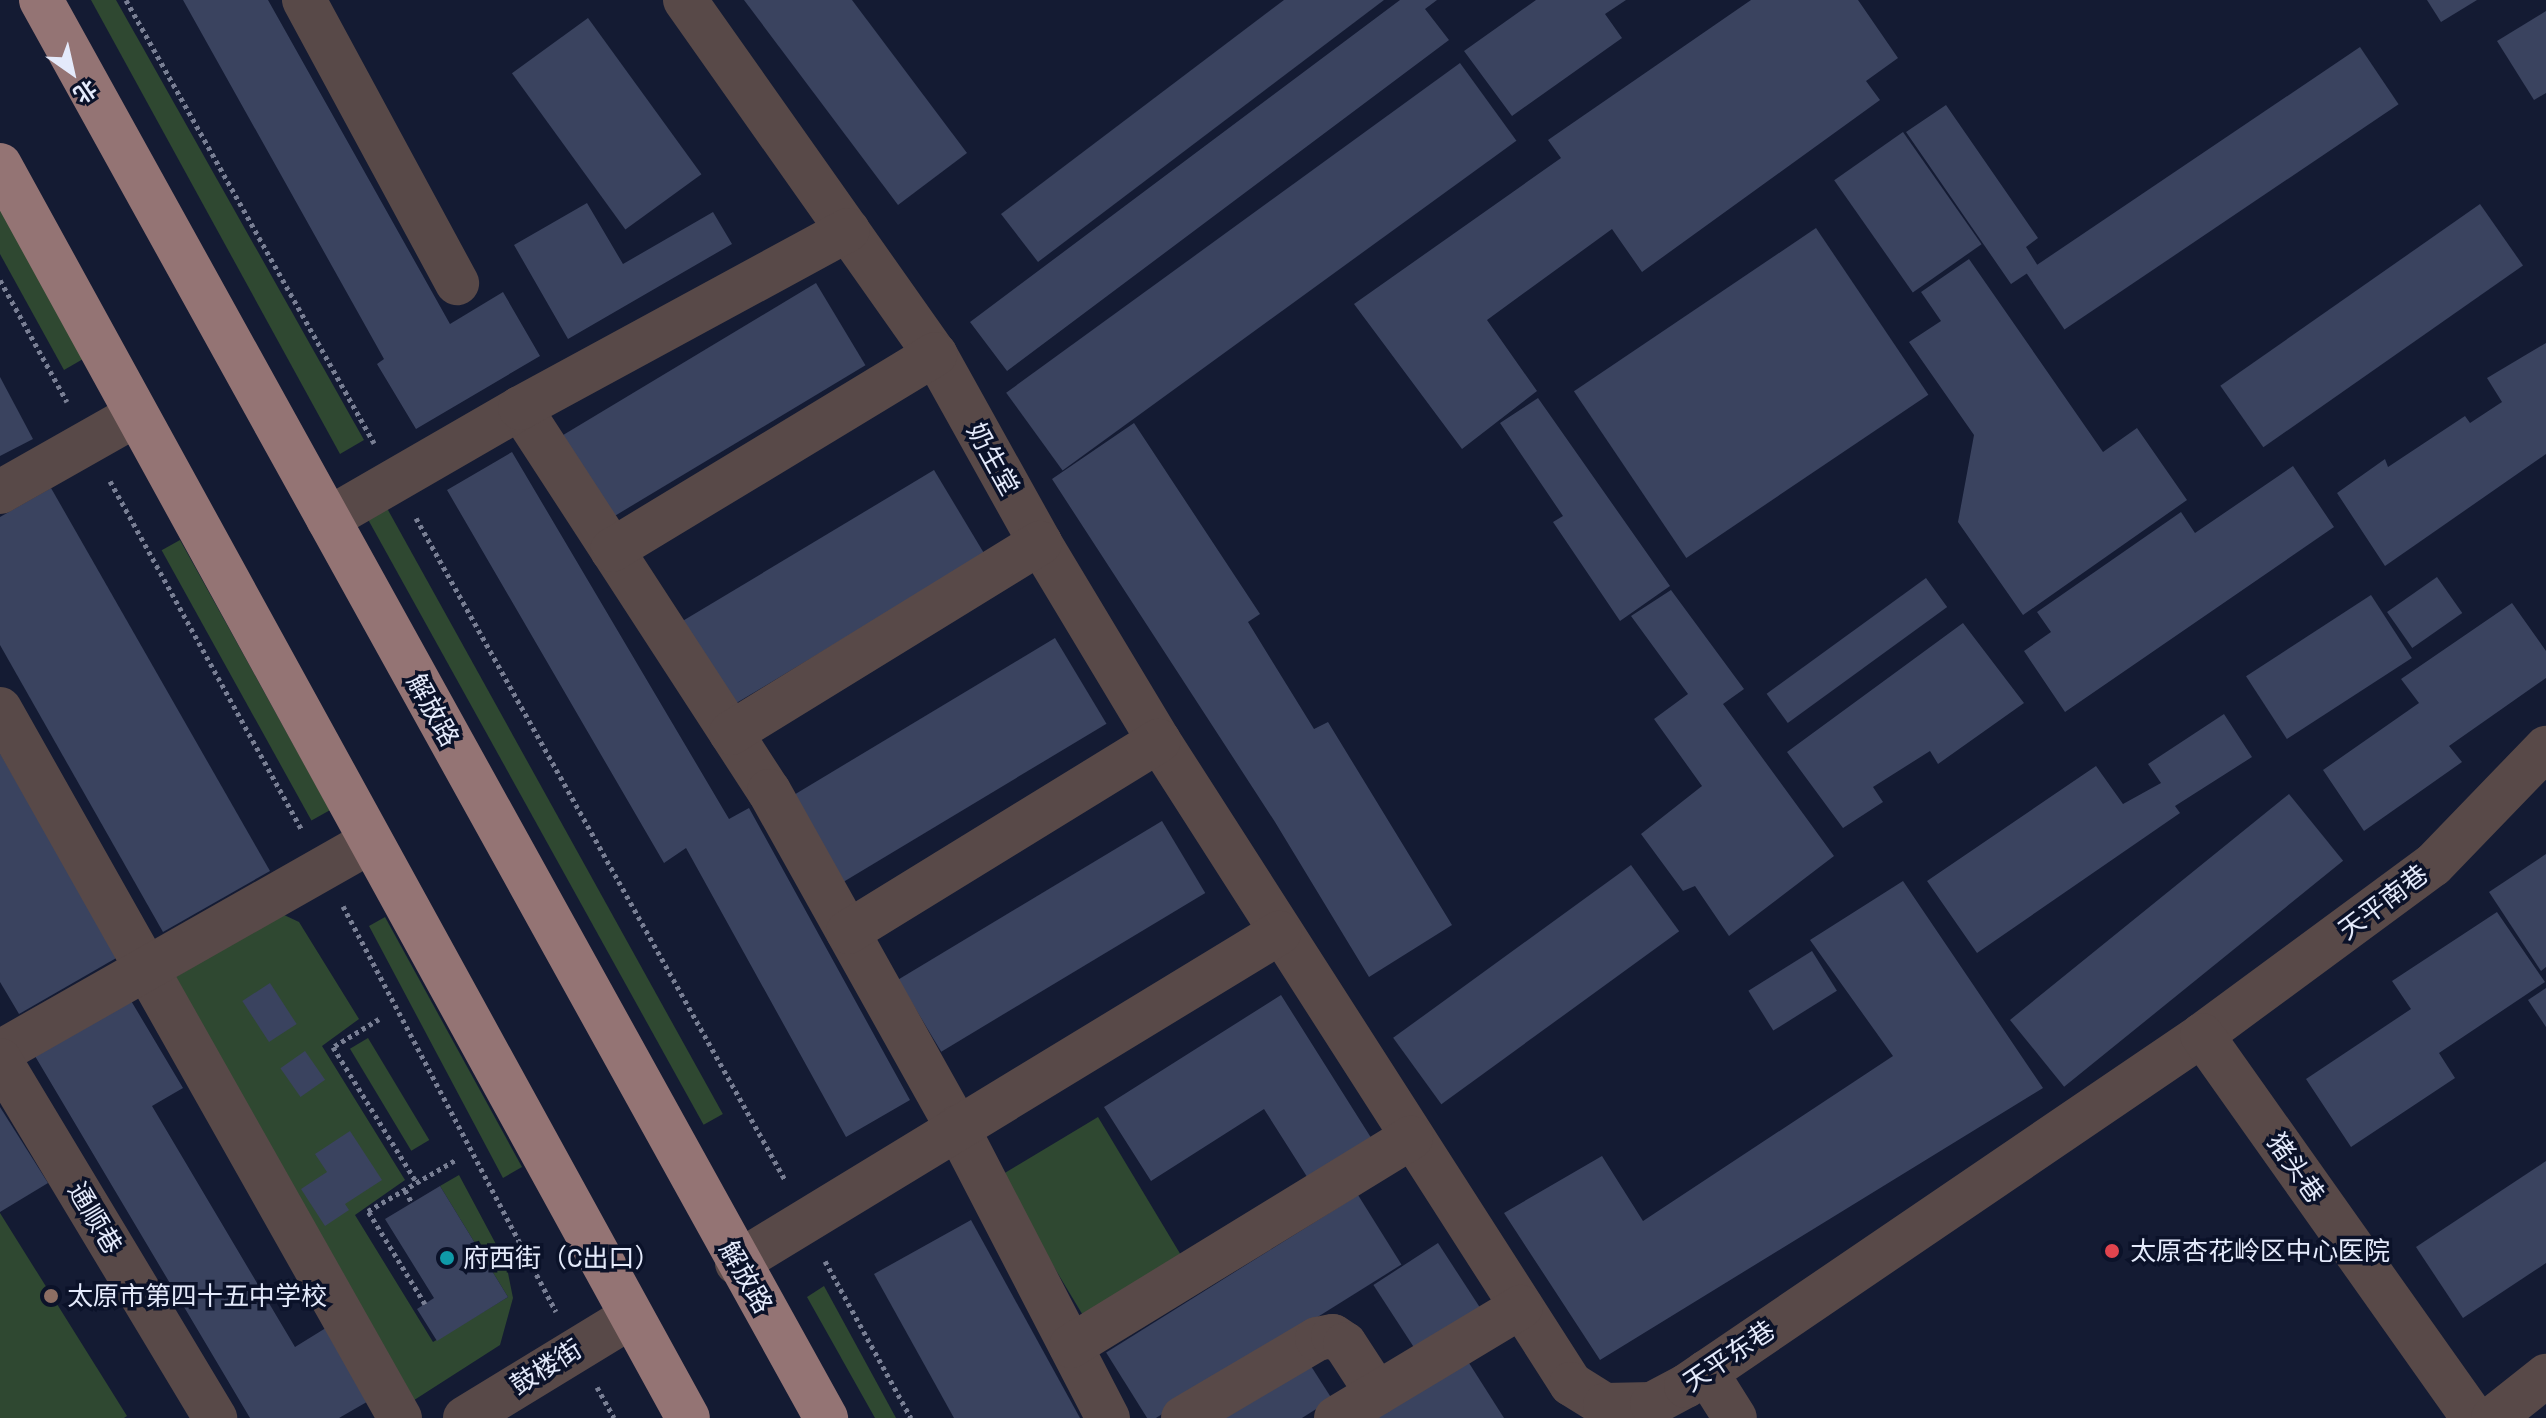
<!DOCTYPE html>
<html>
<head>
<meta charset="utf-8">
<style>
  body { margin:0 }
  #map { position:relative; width:2546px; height:1418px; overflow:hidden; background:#141b33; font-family:"Archivo Narrow","Noto Sans SC",sans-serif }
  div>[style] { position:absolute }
  .green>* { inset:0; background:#2f4831; transform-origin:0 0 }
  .building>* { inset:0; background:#3a435f; transform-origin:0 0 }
  .path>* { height:5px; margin-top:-2.5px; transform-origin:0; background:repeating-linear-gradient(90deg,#797f94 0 4px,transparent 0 8px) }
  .minor>* { height:44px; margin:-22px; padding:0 22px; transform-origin:22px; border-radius:22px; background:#584948 }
  .major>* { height:44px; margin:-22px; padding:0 22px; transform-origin:22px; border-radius:22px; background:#947474 }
  .dots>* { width:22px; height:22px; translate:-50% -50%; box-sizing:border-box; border:4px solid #0b1229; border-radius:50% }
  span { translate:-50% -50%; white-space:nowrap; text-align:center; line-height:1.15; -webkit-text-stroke:7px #0b1229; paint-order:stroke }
  .street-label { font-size:26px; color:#e4eafb }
  .poi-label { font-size:26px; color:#e4eafb }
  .left { translate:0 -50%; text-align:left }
  .north { position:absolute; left:32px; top:32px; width:80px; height:80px; -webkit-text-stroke:6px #0b1229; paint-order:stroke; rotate:146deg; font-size:22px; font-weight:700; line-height:32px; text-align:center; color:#e4eafb }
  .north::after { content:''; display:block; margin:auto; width:28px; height:36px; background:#e4eafb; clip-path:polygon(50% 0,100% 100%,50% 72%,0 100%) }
</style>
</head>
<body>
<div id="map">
  <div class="green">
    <i style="clip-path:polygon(91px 0,116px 0,364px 440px,340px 454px)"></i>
    <i style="clip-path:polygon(0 209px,83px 359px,64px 370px,0 254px)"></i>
    <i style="left:383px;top:501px;width:701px;height:22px;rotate:61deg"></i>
    <i style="left:180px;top:540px;width:309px;height:21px;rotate:61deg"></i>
    <i style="clip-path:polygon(282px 914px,299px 922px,359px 1019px,322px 1046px,405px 1180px,355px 1215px,433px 1342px,508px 1297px,440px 1186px,459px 1175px,506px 1263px,513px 1298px,500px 1345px,408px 1404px,169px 981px)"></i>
    <i style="clip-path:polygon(385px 917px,522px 1167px,503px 1178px,369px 926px)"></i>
    <i style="left:368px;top:1038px;width:119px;height:21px;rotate:59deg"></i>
    <i style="left:1098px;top:1117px;width:172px;height:115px;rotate:59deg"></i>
    <i style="clip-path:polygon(0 1213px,127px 1416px,124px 1418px,0 1418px)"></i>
    <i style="clip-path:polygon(824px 1286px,896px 1418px,875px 1418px,807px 1297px)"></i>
  </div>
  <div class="building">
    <i style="clip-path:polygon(183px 0,268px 0,450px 324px,503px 292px,540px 356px,416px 429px,377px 364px,384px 359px)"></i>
    <i style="clip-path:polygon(744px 0,852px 0,967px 153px,898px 205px)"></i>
    <i style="clip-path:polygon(1284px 0,1384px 0,1038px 262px,1001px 214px)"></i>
    <i style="clip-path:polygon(1400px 0,1437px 0,1425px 9px,1449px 40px,1007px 371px,970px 322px)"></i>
    <i style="clip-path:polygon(1536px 0,1626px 0,1605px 14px,1622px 38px,1512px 116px,1464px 51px)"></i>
    <i style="clip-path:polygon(1751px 0,1858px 0,1898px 58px,1866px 81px,1880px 100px,1642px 272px,1612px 229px,1487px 320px,1537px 391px,1462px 449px,1354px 304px,1561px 158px,1548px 140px)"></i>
    <i style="clip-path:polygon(2427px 0,2477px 0,2441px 22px)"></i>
    <i style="clip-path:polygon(2546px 11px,2546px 93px,2534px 100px,2497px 41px)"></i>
    <i style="left:588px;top:18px;width:193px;height:94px;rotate:54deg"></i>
    <i style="left:2360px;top:47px;width:69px;height:403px;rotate:56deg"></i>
    <i style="left:1460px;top:63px;width:96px;height:561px;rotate:54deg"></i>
    <i style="clip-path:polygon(1946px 105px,2038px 238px,2026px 247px,2038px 266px,2011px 284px,1906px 132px)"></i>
    <i style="left:1903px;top:132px;width:137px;height:84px;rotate:55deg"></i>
    <i style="clip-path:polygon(587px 203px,623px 264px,713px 212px,732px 244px,568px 339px,514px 245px)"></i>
    <i style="left:2480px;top:204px;width:75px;height:317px;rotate:55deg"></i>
    <i style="left:1816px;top:228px;width:201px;height:292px;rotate:56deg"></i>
    <i style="clip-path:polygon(1969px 259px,2103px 452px,2137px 428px,2187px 500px,2023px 615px,1958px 522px,1974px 435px,1909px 342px,1941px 321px,1921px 292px)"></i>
    <i style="left:816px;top:283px;width:96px;height:310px;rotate:59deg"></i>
    <i style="clip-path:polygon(2546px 343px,2546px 454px,2385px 566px,2337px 493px,2385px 459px,2388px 467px,2465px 416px,2470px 423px,2502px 402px,2487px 378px)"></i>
    <i style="clip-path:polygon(0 377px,33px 439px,0 456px)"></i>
    <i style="clip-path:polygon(1538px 398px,1670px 586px,1620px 621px,1553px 522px,1563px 516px,1500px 423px)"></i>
    <i style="clip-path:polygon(1134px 423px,1260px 614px,1248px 622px,1314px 729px,1328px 722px,1452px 925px,1369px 977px,1275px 822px,1052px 479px)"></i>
    <i style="clip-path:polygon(512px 452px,729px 819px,749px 808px,910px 1100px,846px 1137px,686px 848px,664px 863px,447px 490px)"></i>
    <i style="clip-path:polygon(2293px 466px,2334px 527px,2065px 712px,2024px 651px,2051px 632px,2037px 612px,2181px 512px,2195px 533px)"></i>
    <i style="left:934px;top:470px;width:98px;height:306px;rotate:59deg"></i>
    <i style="clip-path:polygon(51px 488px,270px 871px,163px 932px,0 645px,0 517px)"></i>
    <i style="left:2437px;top:577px;width:44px;height:61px;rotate:55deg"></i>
    <i style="left:1926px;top:578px;width:36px;height:197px;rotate:54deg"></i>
    <i style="clip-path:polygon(1671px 590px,1744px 689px,1723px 704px,1834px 856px,1729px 936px,1695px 886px,1683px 891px,1641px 834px,1702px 786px,1654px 719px,1688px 694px,1631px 616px)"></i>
    <i style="left:2371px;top:595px;width:75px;height:149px;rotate:57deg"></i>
    <i style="clip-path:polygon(2512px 603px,2546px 651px,2546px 678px,2449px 746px,2462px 762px,2364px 831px,2323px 770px,2419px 703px,2401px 679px)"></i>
    <i style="clip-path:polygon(1963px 623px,2024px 703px,1938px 764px,1930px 751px,1873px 787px,1883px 802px,1843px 828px,1787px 752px)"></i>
    <i style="left:1055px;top:638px;width:100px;height:311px;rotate:59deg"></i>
    <i style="clip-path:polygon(2224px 714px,2252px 757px,2175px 806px,2180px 813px,1977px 953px,1927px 881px,2096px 766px,2123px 804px,2161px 783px,2148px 764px)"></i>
    <i style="clip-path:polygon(0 753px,118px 957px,19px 1014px,0 982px)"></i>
    <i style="left:2289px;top:794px;width:86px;height:359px;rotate:51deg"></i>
    <i style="left:1162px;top:821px;width:84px;height:308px;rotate:59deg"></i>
    <i style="clip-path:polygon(2546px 854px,2546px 967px,2541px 971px,2489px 892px)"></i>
    <i style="left:1631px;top:865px;width:82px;height:294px;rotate:54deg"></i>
    <i style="clip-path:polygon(1903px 881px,2043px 1088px,1600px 1360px,1504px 1213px,1602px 1156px,1643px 1221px,1893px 1056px,1810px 940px)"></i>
    <i style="clip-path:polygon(2497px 912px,2545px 982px,2439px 1053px,2455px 1078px,2351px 1147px,2306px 1079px,2411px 1009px,2392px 981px)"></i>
    <i style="left:1812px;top:951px;width:47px;height:75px;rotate:58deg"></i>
    <i style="left:270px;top:983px;width:49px;height:33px;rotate:57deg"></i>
    <i style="clip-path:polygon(2546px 988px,2546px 1027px,2528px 1000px)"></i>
    <i style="clip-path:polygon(127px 994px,183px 1088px,152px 1106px,295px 1347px,329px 1326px,372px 1399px,339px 1418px,250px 1418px,32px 1051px)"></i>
    <i style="clip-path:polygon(1281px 995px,1375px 1144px,1311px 1183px,1264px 1109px,1151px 1181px,1104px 1107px)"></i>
    <i style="left:305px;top:1051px;width:35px;height:30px;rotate:55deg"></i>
    <i style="clip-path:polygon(0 1107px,48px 1183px,0 1212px)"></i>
    <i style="clip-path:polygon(350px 1131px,382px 1180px,345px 1204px,349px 1210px,325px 1226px,301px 1189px,327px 1172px,315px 1154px)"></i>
    <i style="clip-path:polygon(2546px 1161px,2546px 1263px,2463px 1318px,2416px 1247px)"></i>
    <i style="clip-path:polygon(440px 1186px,508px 1297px,437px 1341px,417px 1309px,434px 1298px,385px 1219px)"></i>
    <i style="left:1358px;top:1195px;width:82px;height:297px;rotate:58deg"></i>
    <i style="clip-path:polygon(971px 1220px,1080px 1418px,954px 1418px,874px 1274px)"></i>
    <i style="left:1438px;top:1243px;width:77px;height:77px;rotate:57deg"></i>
    <i style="clip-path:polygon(1462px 1352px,1504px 1418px,1359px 1418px)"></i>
    <i style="clip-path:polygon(1309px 1363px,1332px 1399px,1302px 1418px,1222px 1418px)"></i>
  </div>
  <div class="path">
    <i style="left:126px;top:0;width:508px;rotate:60.76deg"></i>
    <i style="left:0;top:280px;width:139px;rotate:61.2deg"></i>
    <i style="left:110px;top:481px;width:398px;rotate:61.2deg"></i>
    <i style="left:416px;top:518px;width:758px;rotate:60.86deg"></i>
    <i style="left:343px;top:906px;width:458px;rotate:62.3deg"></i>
    <i style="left:379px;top:1019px;width:54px;rotate:148.7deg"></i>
    <i style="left:333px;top:1047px;width:160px;rotate:58.3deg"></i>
    <i style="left:405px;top:1190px;width:15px;rotate:62deg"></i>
    <i style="left:825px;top:1261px;width:179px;rotate:61.3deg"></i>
    <i style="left:425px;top:1304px;width:109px;rotate:-121.5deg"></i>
    <i style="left:368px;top:1211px;width:103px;rotate:-30.3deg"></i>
    <i style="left:597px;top:1387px;width:35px;rotate:61deg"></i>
  </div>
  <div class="minor">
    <i style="left:304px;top:0;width:322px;rotate:61.6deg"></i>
    <i style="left:685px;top:0;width:433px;rotate:54.8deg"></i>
    <i style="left:935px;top:354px;width:216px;rotate:60.9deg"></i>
    <i style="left:1040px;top:543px;width:231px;rotate:59deg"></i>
    <i style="left:1159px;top:741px;width:764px;rotate:57.35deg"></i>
    <i style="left:1571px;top:1384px;width:40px;rotate:32deg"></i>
    <i style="left:1605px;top:1405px;width:47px;rotate:-1.2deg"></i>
    <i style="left:1652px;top:1404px;width:38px;rotate:-28deg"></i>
    <i style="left:1686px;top:1386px;width:624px;rotate:-34.22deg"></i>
    <i style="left:2202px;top:1035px;width:287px;rotate:-36.4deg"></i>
    <i style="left:2433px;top:865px;width:163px;rotate:-46deg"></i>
    <i style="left:520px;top:408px;width:457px;rotate:57deg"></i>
    <i style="left:769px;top:791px;width:385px;rotate:60.8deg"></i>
    <i style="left:957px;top:1127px;width:328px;rotate:62.6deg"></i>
    <i style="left:0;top:492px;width:156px;rotate:-29.5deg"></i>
    <i style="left:328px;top:519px;width:222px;rotate:-30deg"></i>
    <i style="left:520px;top:408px;width:373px;rotate:-28.5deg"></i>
    <i style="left:612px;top:550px;width:378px;rotate:-31.2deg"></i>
    <i style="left:0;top:709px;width:814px;rotate:60.57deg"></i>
    <i style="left:731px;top:733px;width:363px;rotate:-31.6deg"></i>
    <i style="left:848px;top:932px;width:365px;rotate:-31.6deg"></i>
    <i style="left:2202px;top:1035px;width:469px;rotate:54.7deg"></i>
    <i style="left:0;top:1052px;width:423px;rotate:-29.6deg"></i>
    <i style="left:0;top:1060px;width:418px;rotate:59deg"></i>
    <i style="left:737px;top:1263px;width:635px;rotate:-31.34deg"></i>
    <i style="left:1071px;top:1346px;width:399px;rotate:-31.5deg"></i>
    <i style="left:1706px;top:1372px;width:54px;rotate:57.8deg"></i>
    <i style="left:465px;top:1418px;width:192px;rotate:-31.4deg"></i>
    <i style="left:1183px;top:1418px;width:156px;rotate:-30.5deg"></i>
    <i style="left:1317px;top:1339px;width:16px;rotate:-11deg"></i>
    <i style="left:1333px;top:1336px;width:14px;rotate:34deg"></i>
    <i style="left:1345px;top:1344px;width:59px;rotate:56.9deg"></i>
    <i style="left:1336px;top:1418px;width:216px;rotate:-31deg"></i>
    <i style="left:2493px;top:1418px;width:68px;rotate:-38.4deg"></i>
  </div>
  <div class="major">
    <i style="left:41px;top:0;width:1621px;rotate:61.03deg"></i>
    <i style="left:0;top:165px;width:1429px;rotate:61.23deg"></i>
  </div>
  <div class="dots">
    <i style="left:2112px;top:1251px;background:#e0444e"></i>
    <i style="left:447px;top:1258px;background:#0f9aa8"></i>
    <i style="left:51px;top:1296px;background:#8d6e63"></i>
  </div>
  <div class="street-label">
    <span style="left:993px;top:459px;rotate:61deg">奶生堂</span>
    <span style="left:433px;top:710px;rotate:61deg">解放路</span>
    <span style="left:2383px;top:902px;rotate:-37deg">天平南巷</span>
    <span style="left:2296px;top:1168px;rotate:55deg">猪头巷</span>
    <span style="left:95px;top:1218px;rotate:59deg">通顺巷</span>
    <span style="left:746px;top:1277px;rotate:60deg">解放路</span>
    <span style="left:1729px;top:1356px;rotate:-34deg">天平东巷</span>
    <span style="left:546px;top:1367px;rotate:-32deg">鼓楼街</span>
  </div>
  <div class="poi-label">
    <span class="left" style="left:2130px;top:1251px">太原杏花岭区中心医院</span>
    <span class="left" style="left:463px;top:1258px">府西街（C出口）</span>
    <span class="left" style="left:67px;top:1296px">太原市第四十五中学校</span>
  </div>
  <div class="north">北</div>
</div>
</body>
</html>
